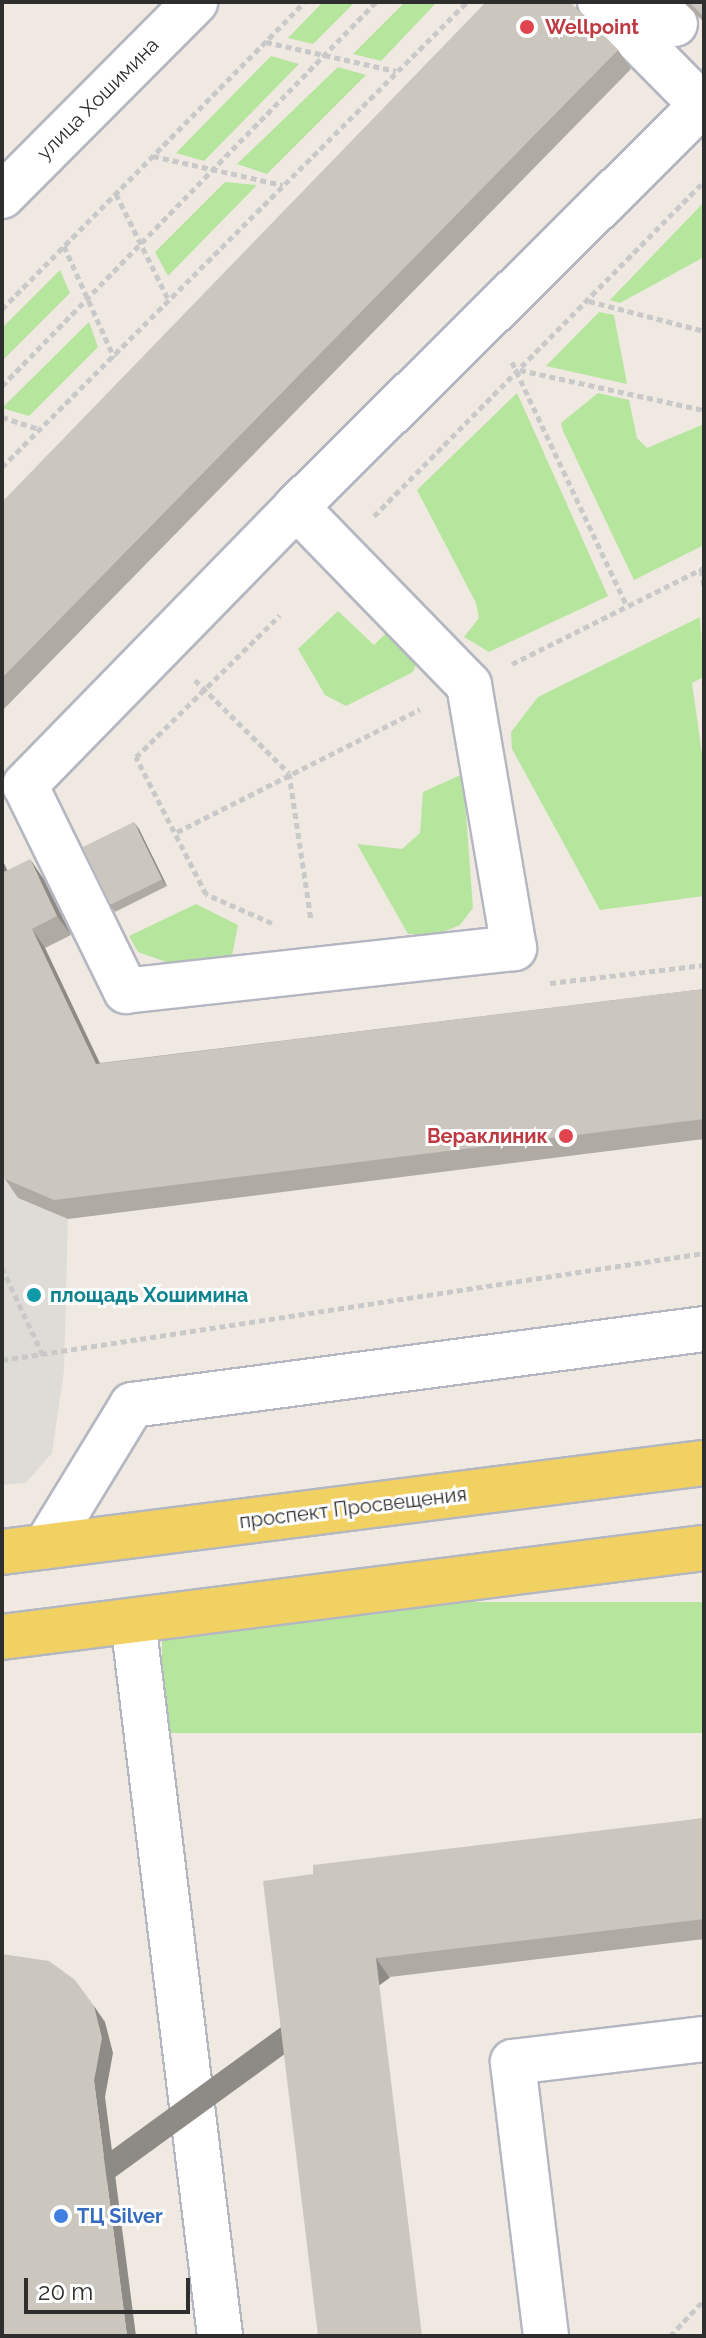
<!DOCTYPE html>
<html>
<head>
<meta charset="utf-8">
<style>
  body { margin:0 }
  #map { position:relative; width:706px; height:2338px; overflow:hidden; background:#efe9e1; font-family:Raleway,sans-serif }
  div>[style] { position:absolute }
  .green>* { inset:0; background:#b6e59e; transform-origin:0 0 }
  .plaza>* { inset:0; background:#dfdcd8 }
  .path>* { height:5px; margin-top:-2.5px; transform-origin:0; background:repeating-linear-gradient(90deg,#c9c9c9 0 6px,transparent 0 10px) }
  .roads { filter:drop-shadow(2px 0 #b4b7c1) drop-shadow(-2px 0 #b4b7c1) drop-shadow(0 2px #b4b7c1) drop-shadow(0 -2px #b4b7c1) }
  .minor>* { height:44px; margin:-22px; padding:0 22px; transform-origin:22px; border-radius:22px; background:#fff }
  .major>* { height:44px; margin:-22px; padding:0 22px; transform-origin:22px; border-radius:22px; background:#f2d163 }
  .wall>* { inset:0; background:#afaba4 }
  .shaded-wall>* { inset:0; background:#8e8b86; transform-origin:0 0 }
  .building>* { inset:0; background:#cbc7bf; transform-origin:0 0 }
  .dots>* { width:22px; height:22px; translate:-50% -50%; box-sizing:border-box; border:4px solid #fff; border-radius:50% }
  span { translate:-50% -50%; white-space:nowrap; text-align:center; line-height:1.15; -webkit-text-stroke:6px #fff; paint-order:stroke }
  .health-label { font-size:20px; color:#be3a42; font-weight:700 }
  .left { translate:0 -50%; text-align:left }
  .right { translate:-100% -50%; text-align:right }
  .street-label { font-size:20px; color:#2e2e2e }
  .culture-label { font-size:20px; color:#0d838f; font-weight:700 }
  .shop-label { font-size:20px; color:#366cbe; font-weight:700 }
  .frame { position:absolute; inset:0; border:4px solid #2e2e2e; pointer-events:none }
  .scale { position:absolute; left:24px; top:2278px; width:166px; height:36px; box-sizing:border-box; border:4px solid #2e2e2e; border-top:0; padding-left:10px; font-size:24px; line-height:28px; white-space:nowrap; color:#2e2e2e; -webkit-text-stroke:6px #fff; paint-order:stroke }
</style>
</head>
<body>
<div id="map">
  <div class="green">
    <i style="clip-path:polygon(323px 2px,355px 2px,313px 44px,288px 38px)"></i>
    <i style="clip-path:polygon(405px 2px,437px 2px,381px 61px,353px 54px)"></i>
    <i style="clip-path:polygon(271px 56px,299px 64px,204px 161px,176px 153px)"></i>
    <i style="clip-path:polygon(338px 67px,366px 75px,267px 174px,237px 164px)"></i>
    <i style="clip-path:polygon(225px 182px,257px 185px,168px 276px,155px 252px)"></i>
    <i style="clip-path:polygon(704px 202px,704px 257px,620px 303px,610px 300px)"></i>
    <i style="clip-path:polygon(60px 270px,70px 293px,2px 361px,2px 328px)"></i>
    <i style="clip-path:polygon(599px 312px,614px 315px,627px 384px,546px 366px)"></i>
    <i style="clip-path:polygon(89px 322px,98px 347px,29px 416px,2px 408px)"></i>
    <i style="clip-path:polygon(517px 393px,608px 596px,489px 652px,464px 637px,479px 618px,476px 603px,417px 490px)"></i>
    <i style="clip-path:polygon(598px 393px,629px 400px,637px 438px,647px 448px,704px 424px,704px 545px,634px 580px,563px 431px,561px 423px)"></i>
    <i style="clip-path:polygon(338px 611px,374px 645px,388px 631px,417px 662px,413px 672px,346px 706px,325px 695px,298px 649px)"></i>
    <i style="clip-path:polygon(700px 617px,704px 677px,692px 683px,704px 768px,704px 896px,600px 910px,512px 749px,511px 732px,538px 697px)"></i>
    <i style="clip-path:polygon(463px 774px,473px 908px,460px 925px,438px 934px,408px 934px,357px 844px,402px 849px,420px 833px,423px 792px)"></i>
    <i style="clip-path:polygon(196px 904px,238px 925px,232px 956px,172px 964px,138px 952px,129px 936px)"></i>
    <i style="left:704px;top:1602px;width:131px;height:542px;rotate:90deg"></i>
  </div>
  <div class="plaza">
    <i style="clip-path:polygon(2px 1170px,18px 1198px,68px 1219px,64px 1371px,52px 1453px,26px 1483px,2px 1485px)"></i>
  </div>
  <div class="path">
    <i style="left:266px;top:42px;width:133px;rotate:12.6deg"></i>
    <i style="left:153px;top:156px;width:133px;rotate:12.6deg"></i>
    <i style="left:116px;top:194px;width:119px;rotate:63.6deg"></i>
    <i style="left:64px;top:246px;width:122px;rotate:65.8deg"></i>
    <i style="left:589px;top:301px;width:119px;rotate:14.6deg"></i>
    <i style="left:2px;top:309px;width:431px;rotate:-45.4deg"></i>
    <i style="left:512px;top:362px;width:270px;rotate:64.8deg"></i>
    <i style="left:520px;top:370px;width:188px;rotate:12.3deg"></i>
    <i style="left:2px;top:386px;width:536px;rotate:-45.76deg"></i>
    <i style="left:2px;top:417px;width:40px;rotate:18deg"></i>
    <i style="left:2px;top:467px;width:658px;rotate:-45deg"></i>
    <i style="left:374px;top:516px;width:466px;rotate:-45.4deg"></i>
    <i style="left:701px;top:569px;width:17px;rotate:80deg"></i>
    <i style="left:512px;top:664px;width:215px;rotate:-26.6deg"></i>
    <i style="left:195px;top:680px;width:132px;rotate:44.7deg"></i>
    <i style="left:289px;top:773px;width:150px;rotate:81.5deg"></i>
    <i style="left:177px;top:832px;width:272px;rotate:-26.8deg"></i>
    <i style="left:272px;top:923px;width:72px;rotate:-156.3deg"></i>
    <i style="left:206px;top:894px;width:154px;rotate:-117.1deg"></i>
    <i style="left:136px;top:757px;width:202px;rotate:-44.6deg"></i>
    <i style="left:550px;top:983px;width:155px;rotate:-6.7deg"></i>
    <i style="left:2px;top:1268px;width:96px;rotate:64.8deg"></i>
    <i style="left:2px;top:1360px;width:710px;rotate:-8.67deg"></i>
    <i style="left:670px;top:2336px;width:50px;rotate:-46.6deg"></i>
  </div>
  <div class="roads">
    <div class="minor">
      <i style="left:600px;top:2px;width:148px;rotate:45.3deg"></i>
      <i style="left:653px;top:2px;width:31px;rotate:45deg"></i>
      <i style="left:2px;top:196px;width:274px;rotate:-45.1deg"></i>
      <i style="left:296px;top:507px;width:248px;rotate:45.8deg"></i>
      <i style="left:469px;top:685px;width:267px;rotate:80.3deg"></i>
      <i style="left:514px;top:948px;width:390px;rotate:173.7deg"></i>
      <i style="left:126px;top:991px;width:229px;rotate:-116.1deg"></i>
      <i style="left:25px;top:785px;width:388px;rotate:-45.7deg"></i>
      <i style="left:296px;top:507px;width:571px;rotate:-44.72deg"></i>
      <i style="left:46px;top:1546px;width:165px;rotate:-58.6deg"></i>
      <i style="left:132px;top:1405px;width:577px;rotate:-7.57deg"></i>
      <i style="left:133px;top:1621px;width:720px;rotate:83.06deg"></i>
      <i style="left:546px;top:2336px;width:276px;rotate:-96.9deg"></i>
      <i style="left:513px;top:2062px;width:192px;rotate:-6.9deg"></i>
    </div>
    <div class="major">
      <i style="left:2px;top:1552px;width:708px;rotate:-7.23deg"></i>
      <i style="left:2px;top:1637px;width:708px;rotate:-7.23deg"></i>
    </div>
  </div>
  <div class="wall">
    <i style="clip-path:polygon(683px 2px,704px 2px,704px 22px)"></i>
    <i style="clip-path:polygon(576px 7px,618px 50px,631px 69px,2px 711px,2px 502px)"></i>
    <i style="clip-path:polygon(139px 829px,167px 886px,115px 912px,110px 905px)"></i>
    <i style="clip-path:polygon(7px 871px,43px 878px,71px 935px,45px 948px,100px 1063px,704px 989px,704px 1139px,68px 1219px,18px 1198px,5px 1179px)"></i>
    <i style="clip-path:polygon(704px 1818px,704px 1939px,390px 1977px,313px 1874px)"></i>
  </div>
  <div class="shaded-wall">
    <i style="clip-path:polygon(134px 822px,139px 829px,167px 886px,162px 879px)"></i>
    <i style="clip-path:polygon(2px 859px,17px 891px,2px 868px)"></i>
    <i style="clip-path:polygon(30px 859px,43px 878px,71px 935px,57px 916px)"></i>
    <i style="clip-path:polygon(32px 929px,45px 948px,109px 1083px,96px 1064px)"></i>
    <i style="left:376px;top:1958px;width:24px;height:381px;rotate:54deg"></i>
    <i style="clip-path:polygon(94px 2006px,105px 2022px,113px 2053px,105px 2097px,136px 2336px,127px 2336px,94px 2081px)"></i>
  </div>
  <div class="building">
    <i style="clip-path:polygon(486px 2px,570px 2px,618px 50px,2px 678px,2px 502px)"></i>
    <i style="clip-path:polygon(689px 2px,704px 2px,704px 17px)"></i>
    <i style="left:134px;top:822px;width:64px;height:57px;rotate:64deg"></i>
    <i style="clip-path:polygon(30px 859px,57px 916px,32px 929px,96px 1064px,704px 989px,704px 1119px,54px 1200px,5px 1179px,2px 1173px,2px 868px,4px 872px)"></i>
    <i style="clip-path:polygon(704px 1818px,704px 1919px,376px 1958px,422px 2336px,318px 2336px,263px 1881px,313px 1874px,313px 1865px)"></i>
    <i style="clip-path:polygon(2px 1954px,49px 1961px,75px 1980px,94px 2006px,102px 2038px,94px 2081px,127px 2336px,2px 2336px)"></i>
  </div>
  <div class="dots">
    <i style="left:527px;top:27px;background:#e0444e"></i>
    <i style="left:566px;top:1136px;background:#e0444e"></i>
    <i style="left:34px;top:1295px;background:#0f9aa8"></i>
    <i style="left:61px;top:2216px;background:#3f7fe0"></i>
  </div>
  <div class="health-label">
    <span class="left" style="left:545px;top:27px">Wellpoint</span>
    <span class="right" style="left:548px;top:1136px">Вераклиник</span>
  </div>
  <div class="street-label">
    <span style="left:98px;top:99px;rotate:-45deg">улица Хошимина</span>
    <span style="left:353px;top:1508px;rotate:-7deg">проспект Просвещения</span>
  </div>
  <div class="culture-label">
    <span class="left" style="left:50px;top:1295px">площадь Хошимина</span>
  </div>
  <div class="shop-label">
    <span class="left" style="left:77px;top:2216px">ТЦ Silver</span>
  </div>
  <div class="frame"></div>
  <div class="scale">20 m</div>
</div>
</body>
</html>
